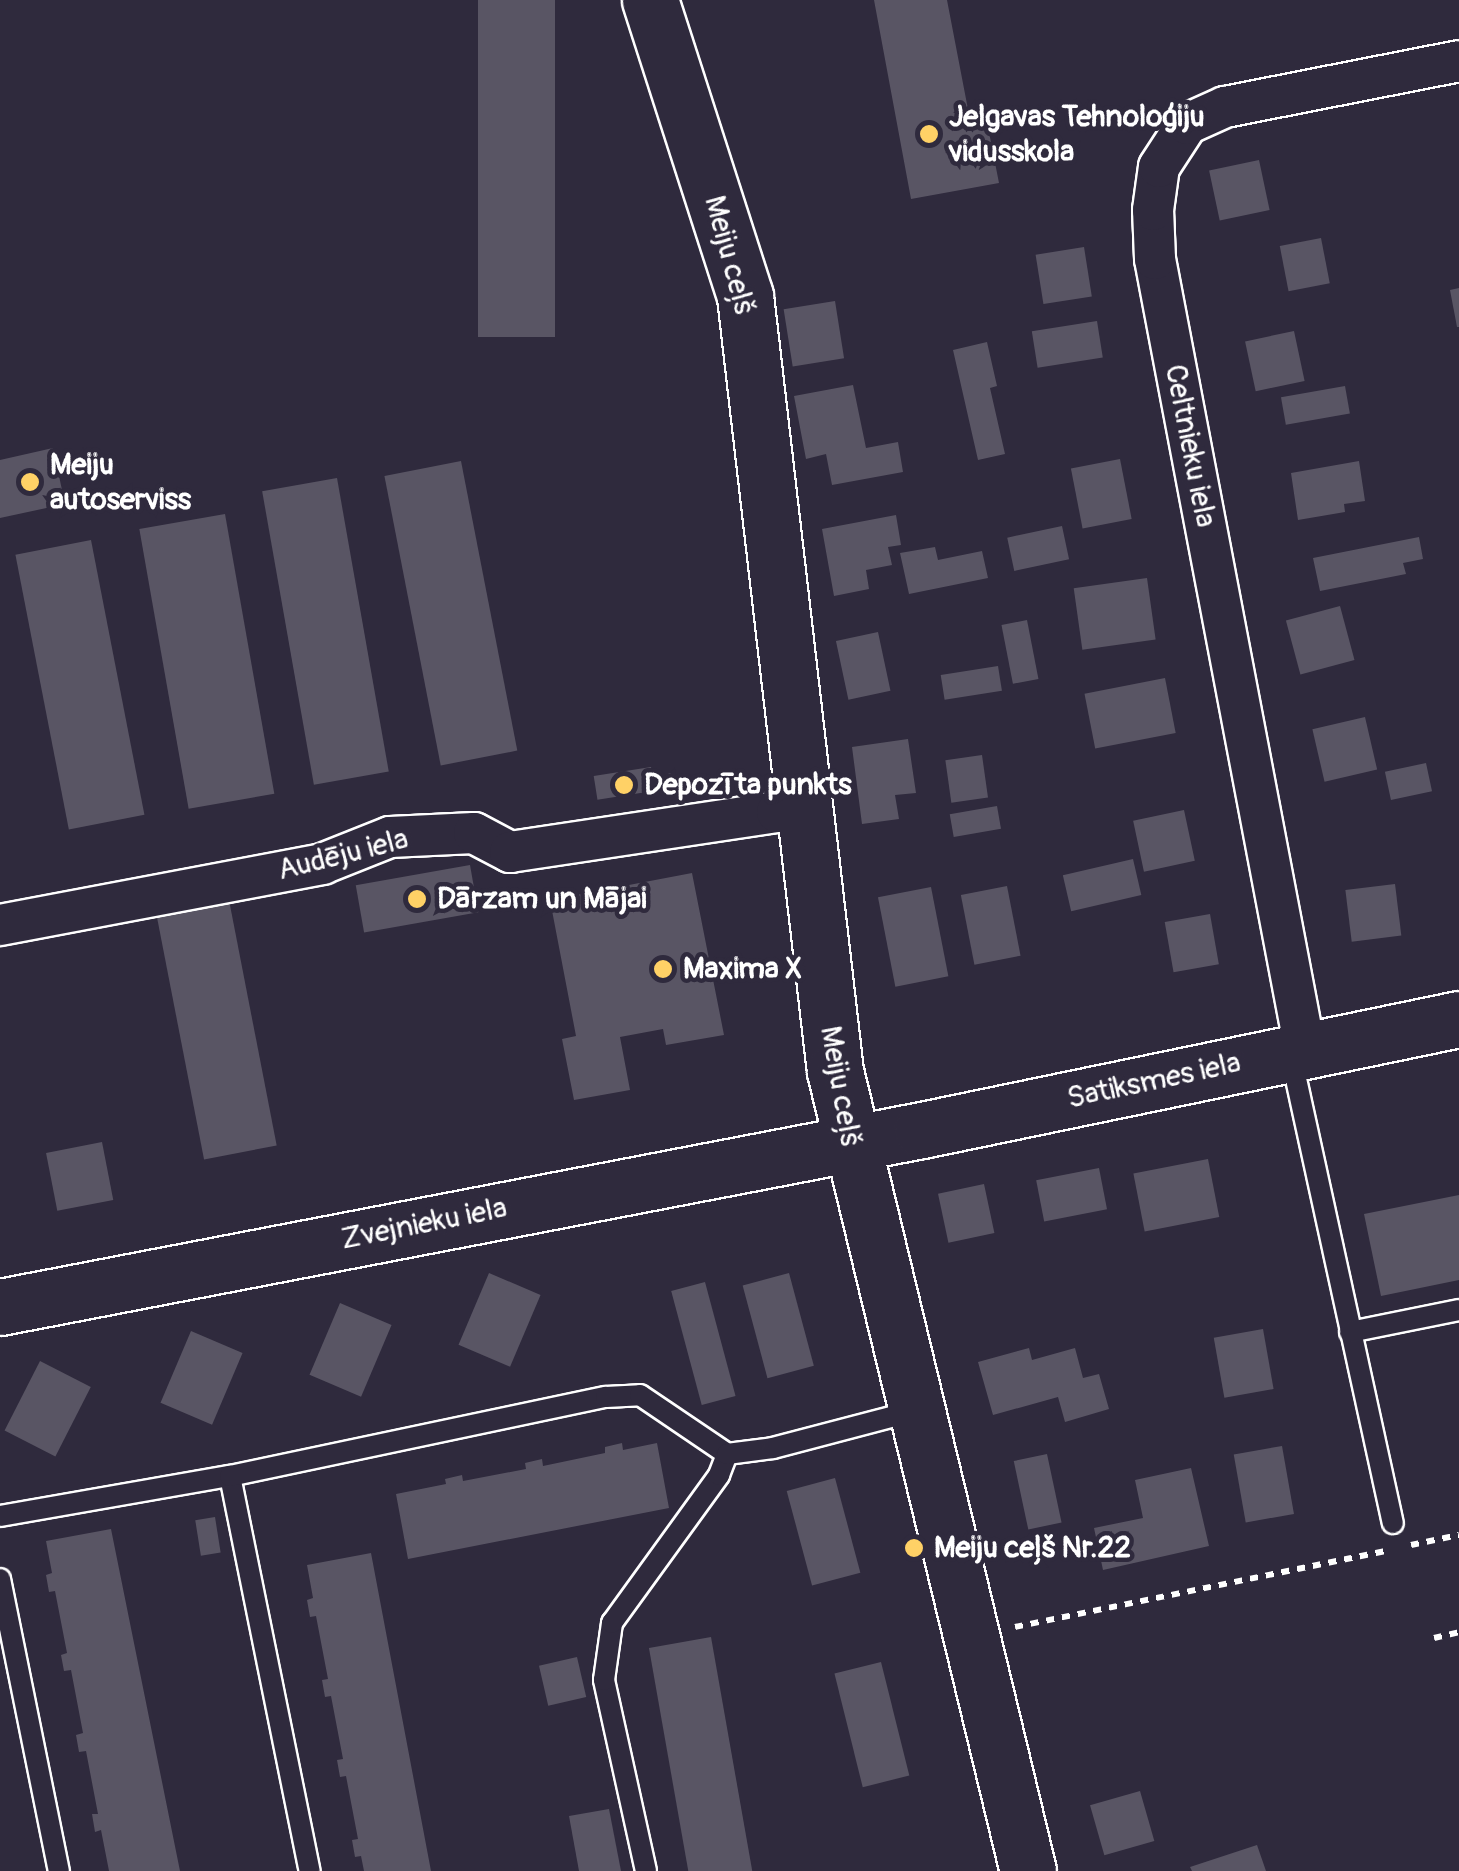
<!DOCTYPE html>
<html>
<head>
<meta charset="utf-8">
<style>
  body { margin:0 }
  #map { position:relative; width:1459px; height:1871px; overflow:hidden; background:#2f2a3d; font-family:Pangolin,sans-serif }
  div>[style] { position:absolute }
  .building>* { inset:0; background:#595564; transform-origin:0 0 }
  .path>* { height:6px; margin-top:-3px; transform-origin:0; background:repeating-linear-gradient(90deg,#fff 0 8px,transparent 0 16px) }
  .roads { filter:drop-shadow(2px 0 #fff) drop-shadow(-2px 0 #fff) drop-shadow(0 2px #fff) drop-shadow(0 -2px #fff) }
  .lane>* { height:20px; margin:-10px; padding:0 10px; transform-origin:10px; border-radius:10px; background:#2f2a3d }
  .street>* { height:40px; margin:-20px; padding:0 20px; transform-origin:20px; border-radius:20px; background:#2f2a3d }
  .secondary>* { height:55px; margin:-27.5px; padding:0 27.5px; transform-origin:27.5px; border-radius:27.5px; background:#2f2a3d }
  .dots>* { width:28px; height:28px; translate:-50% -50%; box-sizing:border-box; border:5px solid #2f2a3d; border-radius:50% }
  span { translate:-50% -50%; white-space:nowrap; text-align:center; line-height:1.15; -webkit-text-stroke:9px #2f2a3d; paint-order:stroke }
  .poi-label { font-size:30px; color:#fff; font-weight:700 }
  .left { translate:0 -50%; text-align:left }
  .street-label { font-size:30px; color:#fff }
</style>
</head>
<body>
<div id="map">
  <div class="building">
    <i style="left:478px;top:0;width:77px;height:337px"></i>
    <i style="clip-path:polygon(874px 0,947px 0,971px 125px,987px 122px,999px 183px,911px 199px)"></i>
    <i style="left:1259px;top:160px;width:51px;height:51px;rotate:78deg"></i>
    <i style="left:1321px;top:238px;width:46px;height:42px;rotate:79deg"></i>
    <i style="left:1084px;top:247px;width:50px;height:49px;rotate:81deg"></i>
    <i style="clip-path:polygon(1459px 288px,1459px 327px,1457px 327px,1450px 290px)"></i>
    <i style="left:835px;top:301px;width:58px;height:52px;rotate:81deg"></i>
    <i style="left:1097px;top:321px;width:37px;height:66px;rotate:81deg"></i>
    <i style="left:1294px;top:331px;width:51px;height:50px;rotate:78deg"></i>
    <i style="clip-path:polygon(987px 342px,997px 386px,990px 388px,1005px 454px,978px 460px,953px 350px)"></i>
    <i style="clip-path:polygon(853px 385px,866px 448px,898px 442px,903px 472px,832px 485px,826px 454px,806px 459px,794px 396px)"></i>
    <i style="left:1345px;top:386px;width:28px;height:65px;rotate:80deg"></i>
    <i style="clip-path:polygon(53px 448px,65px 504px,0 518px,0 460px)"></i>
    <i style="left:1120px;top:459px;width:61px;height:50px;rotate:79deg"></i>
    <i style="left:461px;top:461px;width:295px;height:78px;rotate:79deg"></i>
    <i style="clip-path:polygon(1359px 461px,1365px 501px,1344px 504px,1345px 512px,1298px 520px,1291px 473px)"></i>
    <i style="left:337px;top:478px;width:298px;height:76px;rotate:80deg"></i>
    <i style="left:225px;top:514px;width:284px;height:87px;rotate:80deg"></i>
    <i style="clip-path:polygon(896px 515px,901px 545px,888px 547px,892px 565px,866px 570px,869px 589px,834px 596px,822px 529px)"></i>
    <i style="left:1062px;top:526px;width:34px;height:56px;rotate:78deg"></i>
    <i style="clip-path:polygon(1419px 537px,1423px 559px,1403px 563px,1406px 574px,1320px 591px,1313px 558px)"></i>
    <i style="left:91px;top:540px;width:280px;height:77px;rotate:79deg"></i>
    <i style="clip-path:polygon(935px 547px,938px 560px,982px 551px,988px 578px,909px 594px,900px 553px)"></i>
    <i style="left:1147px;top:578px;width:62px;height:74px;rotate:82deg"></i>
    <i style="left:1340px;top:606px;width:56px;height:56px;rotate:75deg"></i>
    <i style="left:1027px;top:620px;width:60px;height:26px;rotate:79deg"></i>
    <i style="left:878px;top:632px;width:60px;height:43px;rotate:78deg"></i>
    <i style="left:998px;top:666px;width:25px;height:58px;rotate:81deg"></i>
    <i style="left:1165px;top:678px;width:56px;height:82px;rotate:79deg"></i>
    <i style="left:1365px;top:717px;width:54px;height:54px;rotate:77deg"></i>
    <i style="clip-path:polygon(908px 739px,916px 793px,895px 795px,899px 819px,862px 824px,852px 747px)"></i>
    <i style="left:982px;top:755px;width:43px;height:37px;rotate:82deg"></i>
    <i style="left:1426px;top:763px;width:29px;height:42px;rotate:78deg"></i>
    <i style="left:651px;top:767px;width:24px;height:58px;rotate:81deg"></i>
    <i style="left:997px;top:806px;width:23px;height:48px;rotate:80deg"></i>
    <i style="left:1184px;top:810px;width:52px;height:52px;rotate:78deg"></i>
    <i style="left:1133px;top:859px;width:37px;height:72px;rotate:77deg"></i>
    <i style="left:470px;top:865px;width:48px;height:116px;rotate:80deg"></i>
    <i style="clip-path:polygon(692px 873px,724px 1035px,666px 1045px,663px 1029px,620px 1037px,630px 1090px,574px 1100px,562px 1039px,576px 1036px,550px 900px)"></i>
    <i style="left:1395px;top:884px;width:52px;height:50px;rotate:83deg"></i>
    <i style="left:1007px;top:886px;width:71px;height:47px;rotate:79deg"></i>
    <i style="left:931px;top:887px;width:91px;height:54px;rotate:79deg"></i>
    <i style="left:229px;top:900px;width:250px;height:74px;rotate:79deg"></i>
    <i style="left:1210px;top:914px;width:51px;height:46px;rotate:80deg"></i>
    <i style="left:102px;top:1142px;width:59px;height:57px;rotate:79deg"></i>
    <i style="left:1208px;top:1159px;width:59px;height:76px;rotate:79deg"></i>
    <i style="left:1099px;top:1168px;width:42px;height:64px;rotate:79deg"></i>
    <i style="left:984px;top:1184px;width:50px;height:47px;rotate:78deg"></i>
    <i style="clip-path:polygon(1459px 1195px,1459px 1280px,1381px 1296px,1364px 1214px)"></i>
    <i style="left:489px;top:1273px;width:56px;height:78px;rotate:23deg"></i>
    <i style="left:789px;top:1273px;width:96px;height:48px;rotate:75deg"></i>
    <i style="left:705px;top:1282px;width:118px;height:35px;rotate:75deg"></i>
    <i style="left:340px;top:1303px;width:56px;height:78px;rotate:23deg"></i>
    <i style="left:1263px;top:1329px;width:61px;height:50px;rotate:80deg"></i>
    <i style="left:191px;top:1331px;width:56px;height:78px;rotate:23deg"></i>
    <i style="clip-path:polygon(1029px 1348px,1032px 1360px,1075px 1348px,1083px 1378px,1099px 1374px,1109px 1409px,1065px 1422px,1058px 1397px,993px 1415px,978px 1362px)"></i>
    <i style="left:40px;top:1361px;width:57px;height:78px;rotate:27deg"></i>
    <i style="clip-path:polygon(622px 1443px,623px 1450px,657px 1443px,669px 1508px,408px 1559px,396px 1494px,446px 1484px,445px 1479px,462px 1475px,463px 1481px,526px 1469px,525px 1463px,542px 1459px,543px 1466px,605px 1453px,605px 1447px)"></i>
    <i style="left:1282px;top:1446px;width:69px;height:49px;rotate:80deg"></i>
    <i style="left:1047px;top:1454px;width:70px;height:34px;rotate:78deg"></i>
    <i style="clip-path:polygon(1191px 1468px,1209px 1546px,1103px 1570px,1094px 1528px,1143px 1518px,1135px 1480px)"></i>
    <i style="left:835px;top:1478px;width:98px;height:50px;rotate:75deg"></i>
    <i style="left:215px;top:1517px;width:36px;height:20px;rotate:81deg"></i>
    <i style="clip-path:polygon(111px 1529px,180px 1871px,109px 1871px,101px 1830px,95px 1832px,92px 1814px,98px 1814px,86px 1751px,79px 1752px,76px 1735px,83px 1733px,71px 1670px,64px 1671px,61px 1655px,67px 1653px,55px 1591px,49px 1592px,46px 1575px,52px 1573px,46px 1541px)"></i>
    <i style="clip-path:polygon(371px 1553px,431px 1871px,364px 1871px,361px 1856px,355px 1857px,352px 1840px,358px 1839px,346px 1776px,340px 1777px,337px 1760px,343px 1759px,331px 1696px,325px 1697px,322px 1680px,328px 1679px,316px 1616px,310px 1617px,307px 1600px,313px 1598px,307px 1565px)"></i>
    <i style="left:711px;top:1637px;width:238px;height:63px;rotate:80deg"></i>
    <i style="left:577px;top:1657px;width:41px;height:39px;rotate:77deg"></i>
    <i style="left:881px;top:1662px;width:117px;height:48px;rotate:76deg"></i>
    <i style="left:1140px;top:1791px;width:52px;height:52px;rotate:74deg"></i>
    <i style="clip-path:polygon(609px 1809px,621px 1871px,579px 1871px,569px 1816px)"></i>
    <i style="clip-path:polygon(1257px 1845px,1266px 1871px,1192px 1871px,1190px 1867px)"></i>
  </div>
  <div class="path">
    <i style="left:653px;top:780px;width:20px;rotate:-11deg"></i>
    <i style="left:673px;top:776px;width:15px;rotate:79deg"></i>
    <i style="left:1411px;top:1545px;width:49px;rotate:-11.8deg"></i>
    <i style="left:1015px;top:1627px;width:377px;rotate:-11.6deg"></i>
    <i style="left:1434px;top:1638px;width:26px;rotate:-13deg"></i>
  </div>
  <div class="roads">
    <div class="lane">
      <i style="left:1291px;top:1056px;width:478px;rotate:77.7deg"></i>
      <i style="left:1350px;top:1332px;width:111px;rotate:-11.4deg"></i>
      <i style="left:230px;top:1476px;width:403px;rotate:78.6deg"></i>
      <i style="left:0;top:1516px;width:233px;rotate:-9.9deg"></i>
      <i style="left:230px;top:1476px;width:384px;rotate:-11.9deg"></i>
      <i style="left:606px;top:1397px;width:34px;rotate:-3deg"></i>
      <i style="left:640px;top:1395px;width:105px;rotate:34.1deg"></i>
      <i style="left:0;top:1579px;width:298px;rotate:78.6deg"></i>
      <i style="left:646px;top:1871px;width:196px;rotate:-102.4deg"></i>
      <i style="left:604px;top:1680px;width:58px;rotate:-82deg"></i>
      <i style="left:612px;top:1623px;width:183px;rotate:-54.1deg"></i>
      <i style="left:719px;top:1475px;width:22px;rotate:-69deg"></i>
      <i style="left:727px;top:1454px;width:46px;rotate:-7.4deg"></i>
      <i style="left:773px;top:1448px;width:146px;rotate:-14.7deg"></i>
    </div>
    <div class="street">
      <i style="left:0;top:925px;width:328px;rotate:-10.7deg"></i>
      <i style="left:322px;top:864px;width:73px;rotate:-21.7deg"></i>
      <i style="left:390px;top:837px;width:84px;rotate:-2.7deg"></i>
      <i style="left:474px;top:833px;width:41px;rotate:27.8deg"></i>
      <i style="left:510px;top:852px;width:270px;rotate:-8.5deg"></i>
      <i style="left:777px;top:812px;width:26px;rotate:-28deg"></i>
      <i style="left:1305px;top:1049px;width:804px;rotate:-100.75deg"></i>
      <i style="left:1155px;top:259px;width:49px;rotate:-92.3deg"></i>
      <i style="left:1153px;top:210px;width:43px;rotate:-82.1deg"></i>
      <i style="left:1159px;top:167px;width:51px;rotate:-56.9deg"></i>
      <i style="left:1187px;top:124px;width:42px;rotate:-24.1deg"></i>
      <i style="left:1225px;top:107px;width:238px;rotate:-11.1deg"></i>
    </div>
    <div class="secondary">
      <i style="left:650px;top:0;width:311px;rotate:72.2deg"></i>
      <i style="left:745px;top:296px;width:780px;rotate:83.38deg"></i>
      <i style="left:835px;top:1071px;width:823px;rotate:76.44deg"></i>
      <i style="left:0;top:1307px;width:939px;rotate:-10.87deg"></i>
      <i style="left:922px;top:1130px;width:548px;rotate:-11.68deg"></i>
    </div>
  </div>
  <div class="dots">
    <i style="left:929px;top:134px;background:#ffd166"></i>
    <i style="left:30px;top:482px;background:#ffd166"></i>
    <i style="left:624px;top:785px;background:#ffd166"></i>
    <i style="left:417px;top:899px;background:#ffd166"></i>
    <i style="left:663px;top:969px;background:#ffd166"></i>
    <i style="left:914px;top:1548px;background:#ffd166"></i>
  </div>
  <div class="poi-label">
    <span class="left" style="left:949px;top:134px">Jelgavas Tehnoloģiju<br>vidusskola</span>
    <span class="left" style="left:50px;top:482px">Meiju<br>autoserviss</span>
    <span class="left" style="left:644px;top:785px">Depozīta punkts</span>
    <span class="left" style="left:437px;top:899px">Dārzam un Mājai</span>
    <span class="left" style="left:683px;top:969px">Maxima X</span>
    <span class="left" style="left:934px;top:1548px">Meiju ceļš Nr.22</span>
  </div>
  <div class="street-label">
    <span style="left:729px;top:255px;rotate:75deg">Meiju ceļš</span>
    <span style="left:1190px;top:446px;rotate:79deg">Celtnieku iela</span>
    <span style="left:343px;top:855px;rotate:-14deg">Audēju iela</span>
    <span style="left:1154px;top:1081px;rotate:-12deg">Satiksmes iela</span>
    <span style="left:840px;top:1086px;rotate:80deg">Meiju ceļš</span>
    <span style="left:424px;top:1224px;rotate:-11deg">Zvejnieku iela</span>
  </div>
</div>
</body>
</html>
